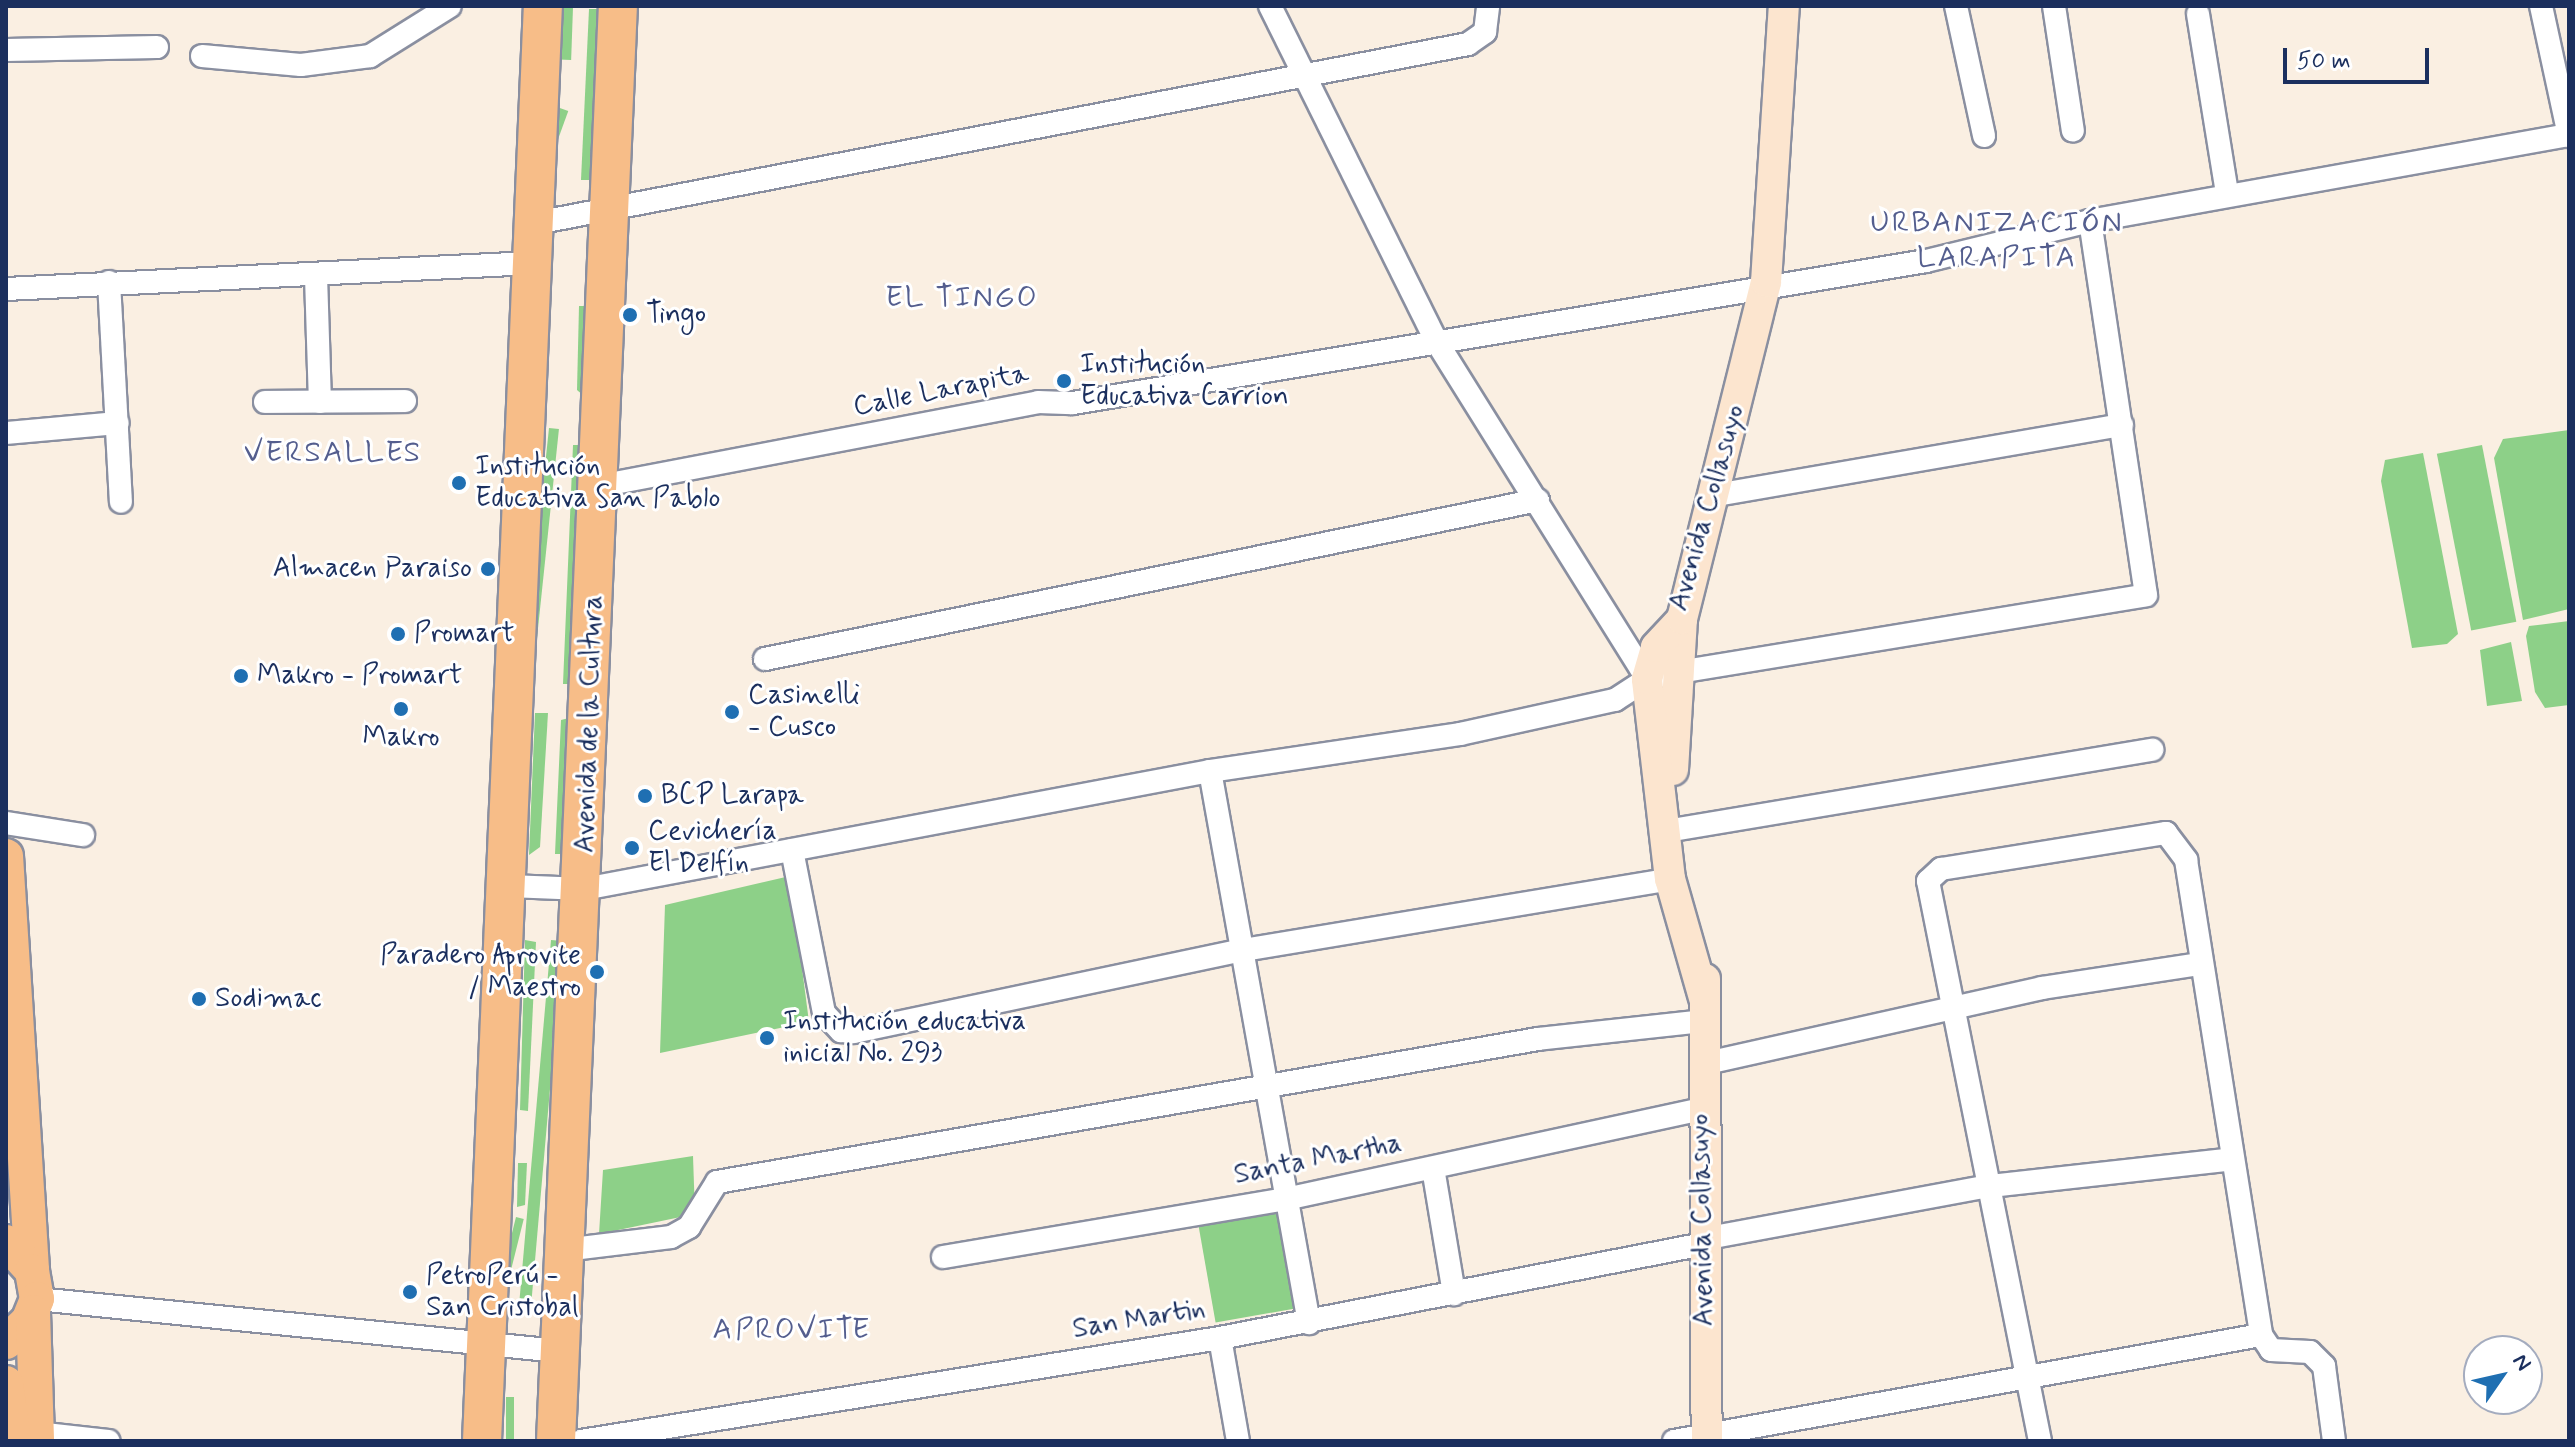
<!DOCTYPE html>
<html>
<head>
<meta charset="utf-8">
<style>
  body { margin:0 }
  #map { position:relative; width:2575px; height:1447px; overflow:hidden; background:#faefe2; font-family:Mynerve,sans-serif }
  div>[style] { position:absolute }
  .green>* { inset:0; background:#8dd088; transform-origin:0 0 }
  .roads { filter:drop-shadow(2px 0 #8a8fa0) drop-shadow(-2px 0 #8a8fa0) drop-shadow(0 2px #8a8fa0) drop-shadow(0 -2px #8a8fa0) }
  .street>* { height:22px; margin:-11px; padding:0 11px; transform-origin:11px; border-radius:11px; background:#fff }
  .secondary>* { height:30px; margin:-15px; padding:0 15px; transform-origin:15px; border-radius:15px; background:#fce5cf }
  .primary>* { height:34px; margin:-17px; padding:0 17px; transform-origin:17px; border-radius:17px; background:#f7bd88 }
  .highway>* { height:38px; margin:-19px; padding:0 19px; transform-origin:19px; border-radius:19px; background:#f7bd88 }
  .dots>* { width:22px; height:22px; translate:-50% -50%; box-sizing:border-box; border:4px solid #fff; border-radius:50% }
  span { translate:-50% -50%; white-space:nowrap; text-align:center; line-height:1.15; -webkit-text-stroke:6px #fff; paint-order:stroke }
  .poi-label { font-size:28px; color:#1b2f5e }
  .left { translate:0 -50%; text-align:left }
  .right { translate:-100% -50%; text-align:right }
  .street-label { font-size:28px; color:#1b2f5e }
  .neighbourhood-label { font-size:30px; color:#545e8e; letter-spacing:2px }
  .frame { position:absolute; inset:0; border:8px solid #1b2f5e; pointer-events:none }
  .north { position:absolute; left:2463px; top:1335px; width:80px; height:80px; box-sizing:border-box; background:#fff; border:2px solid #a4acbf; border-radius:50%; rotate:56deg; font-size:22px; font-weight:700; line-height:32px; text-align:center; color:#1b2f5e }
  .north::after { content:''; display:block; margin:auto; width:28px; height:36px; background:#1f6fb2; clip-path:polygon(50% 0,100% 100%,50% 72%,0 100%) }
  .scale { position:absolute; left:2283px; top:48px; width:146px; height:36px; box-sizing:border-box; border:4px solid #1b2f5e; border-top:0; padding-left:10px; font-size:24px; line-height:28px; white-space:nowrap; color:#1b2f5e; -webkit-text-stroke:6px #fff; paint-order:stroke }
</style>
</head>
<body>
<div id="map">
  <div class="green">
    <i style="left:573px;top:7px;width:53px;height:13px;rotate:92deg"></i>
    <i style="clip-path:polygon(589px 9px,599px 9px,595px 180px,581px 180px)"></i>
    <i style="left:557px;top:107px;width:12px;height:73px;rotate:20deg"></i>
    <i style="clip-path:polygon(579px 306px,590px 306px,585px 397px,577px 390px)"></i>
    <i style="left:549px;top:428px;width:10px;height:244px;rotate:6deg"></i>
    <i style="clip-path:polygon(2569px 430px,2569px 609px,2523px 620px,2494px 458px,2503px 439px)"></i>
    <i style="clip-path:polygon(573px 445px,584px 445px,568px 854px,555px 854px,561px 720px,569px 718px,570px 684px,563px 684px)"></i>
    <i style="left:2482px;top:445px;width:180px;height:46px;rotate:79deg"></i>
    <i style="clip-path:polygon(2423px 453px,2458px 634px,2447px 644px,2412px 648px,2381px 481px,2385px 460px)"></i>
    <i style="clip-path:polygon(2569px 621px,2569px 705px,2545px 708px,2535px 692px,2526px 636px,2529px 626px)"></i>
    <i style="clip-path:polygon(2511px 642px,2522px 701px,2487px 706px,2480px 650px)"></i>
    <i style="clip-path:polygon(535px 713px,548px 713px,540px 847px,529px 855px)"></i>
    <i style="clip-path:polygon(790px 876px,809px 1022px,660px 1053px,665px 905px)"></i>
    <i style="clip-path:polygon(525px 940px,536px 942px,528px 1111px,520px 1110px)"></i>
    <i style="left:551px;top:940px;width:12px;height:367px;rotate:5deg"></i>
    <i style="clip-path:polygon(693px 1156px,695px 1214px,599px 1234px,603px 1170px)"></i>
    <i style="clip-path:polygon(518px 1163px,527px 1163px,525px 1205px,517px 1207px)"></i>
    <i style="left:1278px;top:1210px;width:100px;height:81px;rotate:80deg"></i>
    <i style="left:516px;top:1217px;width:8px;height:92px;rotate:14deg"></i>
    <i style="left:506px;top:1397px;width:8px;height:44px"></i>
  </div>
  <div class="roads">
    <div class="street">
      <i style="left:1270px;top:6px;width:377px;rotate:63.6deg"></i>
      <i style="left:1438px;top:344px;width:395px;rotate:58deg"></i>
      <i style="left:1956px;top:6px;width:133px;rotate:77.8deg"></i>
      <i style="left:2054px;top:6px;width:126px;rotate:81.4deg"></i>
      <i style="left:2541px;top:6px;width:133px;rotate:77.8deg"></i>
      <i style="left:2198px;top:14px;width:182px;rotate:80.8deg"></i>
      <i style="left:6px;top:50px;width:151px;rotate:-1.1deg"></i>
      <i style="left:202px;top:56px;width:99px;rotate:5.2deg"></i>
      <i style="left:301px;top:65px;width:70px;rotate:-7.4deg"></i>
      <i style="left:370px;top:56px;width:94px;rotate:-32deg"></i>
      <i style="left:536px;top:223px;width:949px;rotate:-10.87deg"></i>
      <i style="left:1468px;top:44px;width:21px;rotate:-35deg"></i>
      <i style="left:1485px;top:32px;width:26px;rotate:-83deg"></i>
      <i style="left:316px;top:276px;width:126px;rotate:88.2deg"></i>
      <i style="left:109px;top:282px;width:220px;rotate:86.9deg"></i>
      <i style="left:6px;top:289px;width:527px;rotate:-2.83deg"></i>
      <i style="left:265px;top:402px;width:140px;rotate:-0.4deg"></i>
      <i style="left:6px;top:433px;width:112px;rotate:-5.1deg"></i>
      <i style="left:599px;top:486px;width:447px;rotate:-10.8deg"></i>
      <i style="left:1038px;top:402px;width:35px;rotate:2deg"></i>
      <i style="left:1073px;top:403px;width:865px;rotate:-9.45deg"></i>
      <i style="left:1926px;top:261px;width:169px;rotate:-13.7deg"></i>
      <i style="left:2090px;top:221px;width:487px;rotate:-10.2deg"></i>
      <i style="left:1716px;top:495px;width:412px;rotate:-9.8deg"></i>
      <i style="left:765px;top:659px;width:789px;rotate:-11.62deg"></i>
      <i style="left:1210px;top:771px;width:561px;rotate:79.83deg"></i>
      <i style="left:6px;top:823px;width:78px;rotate:8.9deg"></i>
      <i style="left:1678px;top:829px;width:481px;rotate:-9.5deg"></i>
      <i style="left:792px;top:850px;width:166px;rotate:78.9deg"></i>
      <i style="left:824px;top:1013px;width:25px;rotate:47deg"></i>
      <i style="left:841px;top:1031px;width:13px;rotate:4deg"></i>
      <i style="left:854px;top:1032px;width:391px;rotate:-11.9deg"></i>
      <i style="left:1237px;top:951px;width:439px;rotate:-9.4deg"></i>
      <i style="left:509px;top:886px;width:75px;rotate:2.3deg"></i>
      <i style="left:584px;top:889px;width:637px;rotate:-10.67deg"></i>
      <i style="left:1210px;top:771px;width:253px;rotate:-8.4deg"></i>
      <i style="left:1460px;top:734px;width:159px;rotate:-12.4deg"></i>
      <i style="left:1615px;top:700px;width:38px;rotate:-33deg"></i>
      <i style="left:1647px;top:679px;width:32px;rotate:-13deg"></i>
      <i style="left:1678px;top:672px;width:474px;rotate:-9.3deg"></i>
      <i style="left:2146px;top:595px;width:378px;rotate:-98.5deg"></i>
      <i style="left:1702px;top:1064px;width:348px;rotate:-12.6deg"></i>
      <i style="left:2042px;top:988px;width:159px;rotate:-8.7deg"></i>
      <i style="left:1433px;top:1168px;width:128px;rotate:80.5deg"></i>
      <i style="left:1703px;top:1239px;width:292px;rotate:-10.5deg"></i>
      <i style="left:1990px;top:1186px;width:244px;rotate:-6.3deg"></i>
      <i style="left:564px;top:1250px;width:108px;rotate:-6.9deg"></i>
      <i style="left:671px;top:1237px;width:21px;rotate:-29deg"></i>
      <i style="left:689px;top:1227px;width:53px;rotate:-58.1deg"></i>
      <i style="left:717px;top:1182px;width:833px;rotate:-9.88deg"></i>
      <i style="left:1538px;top:1039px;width:166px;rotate:-6.2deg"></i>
      <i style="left:943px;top:1257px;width:348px;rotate:-9.6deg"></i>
      <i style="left:1286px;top:1199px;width:425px;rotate:-12.2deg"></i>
      <i style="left:37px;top:1299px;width:525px;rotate:5.69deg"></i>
      <i style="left:1220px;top:1338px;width:105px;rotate:80.1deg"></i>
      <i style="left:27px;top:1432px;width:82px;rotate:6.3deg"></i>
      <i style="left:581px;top:1441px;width:647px;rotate:-9.16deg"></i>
      <i style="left:1220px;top:1338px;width:492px;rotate:-11deg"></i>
      <i style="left:1674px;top:1441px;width:596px;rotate:-10.24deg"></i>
      <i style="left:2040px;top:1441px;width:571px;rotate:-101.31deg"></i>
      <i style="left:1928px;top:881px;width:18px;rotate:-43deg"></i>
      <i style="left:1941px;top:869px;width:228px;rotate:-9.1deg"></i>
      <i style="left:2166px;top:833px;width:34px;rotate:53deg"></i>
      <i style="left:2186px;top:860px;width:481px;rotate:81deg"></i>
      <i style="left:2261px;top:1335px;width:18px;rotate:56deg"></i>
      <i style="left:2271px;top:1350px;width:39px;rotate:3deg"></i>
      <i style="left:2310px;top:1352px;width:20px;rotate:45deg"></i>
      <i style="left:2324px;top:1366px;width:76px;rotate:82.4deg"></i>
    </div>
    <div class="secondary">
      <i style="left:1673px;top:770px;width:151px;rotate:-86.6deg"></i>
      <i style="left:1705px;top:979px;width:462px;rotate:89.8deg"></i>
      <i style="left:1704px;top:998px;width:124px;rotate:-105.9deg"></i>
      <i style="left:1670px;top:879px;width:201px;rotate:-96.6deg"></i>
      <i style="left:1647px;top:679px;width:33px;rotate:-74deg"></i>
      <i style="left:1656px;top:647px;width:38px;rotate:-47deg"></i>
      <i style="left:1682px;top:619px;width:347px;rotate:-76deg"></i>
      <i style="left:1766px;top:282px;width:277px;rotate:-86.3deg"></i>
    </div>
    <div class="primary">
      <i style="left:6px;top:856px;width:416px;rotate:86.4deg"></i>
      <i style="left:6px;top:1242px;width:39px;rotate:48deg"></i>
      <i style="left:32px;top:1271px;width:28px;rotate:80deg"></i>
      <i style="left:37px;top:1299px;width:24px;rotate:112deg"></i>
      <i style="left:28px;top:1321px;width:30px;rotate:136deg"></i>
      <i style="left:33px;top:1312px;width:129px;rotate:88.2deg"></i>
      <i style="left:6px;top:1383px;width:59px;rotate:82.1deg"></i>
    </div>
    <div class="highway">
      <i style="left:482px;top:1441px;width:1436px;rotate:-87.57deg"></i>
      <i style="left:556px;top:1441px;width:1436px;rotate:-87.53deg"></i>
    </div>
  </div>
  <div class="dots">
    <i style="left:630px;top:315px;background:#1f6fb2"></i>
    <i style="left:1064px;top:381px;background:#1f6fb2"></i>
    <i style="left:459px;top:483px;background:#1f6fb2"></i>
    <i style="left:488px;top:569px;background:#1f6fb2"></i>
    <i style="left:398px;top:634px;background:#1f6fb2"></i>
    <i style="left:241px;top:676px;background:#1f6fb2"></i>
    <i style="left:401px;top:709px;background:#1f6fb2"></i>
    <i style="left:732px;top:712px;background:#1f6fb2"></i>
    <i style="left:645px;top:796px;background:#1f6fb2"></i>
    <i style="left:632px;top:848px;background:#1f6fb2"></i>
    <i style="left:597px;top:972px;background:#1f6fb2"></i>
    <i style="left:199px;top:999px;background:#1f6fb2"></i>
    <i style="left:767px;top:1038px;background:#1f6fb2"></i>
    <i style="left:410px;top:1292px;background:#1f6fb2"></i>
  </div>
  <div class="poi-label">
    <span class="left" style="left:646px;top:315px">Tingo</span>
    <span class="left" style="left:1080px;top:381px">Institución<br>Educativa Carrion</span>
    <span class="left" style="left:475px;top:483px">Institución<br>Educativa San Pablo</span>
    <span class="right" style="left:472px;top:569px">Almacen Paraiso</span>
    <span class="left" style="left:414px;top:634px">Promart</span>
    <span class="left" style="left:257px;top:676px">Makro - Promart</span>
    <span class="left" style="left:748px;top:712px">Casinelli<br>- Cusco</span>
    <span style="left:401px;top:738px">Makro</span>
    <span class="left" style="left:661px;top:796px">BCP Larapa</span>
    <span class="left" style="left:648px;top:848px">Cevichería<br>El Delfín</span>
    <span class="right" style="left:581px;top:972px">Paradero Aprovite<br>/ Maestro</span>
    <span class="left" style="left:215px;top:999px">Sodimac</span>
    <span class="left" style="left:783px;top:1038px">Institución educativa<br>inicial No. 293</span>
    <span class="left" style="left:426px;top:1292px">PetroPerú -<br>San Cristobal</span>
  </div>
  <div class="street-label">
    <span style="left:941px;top:391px;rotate:-11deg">Calle Larapita</span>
    <span style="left:1708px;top:508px;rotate:-74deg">Avenida Collasuyo</span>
    <span style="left:590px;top:724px;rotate:-88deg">Avenida de la Cultura</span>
    <span style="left:1318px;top:1160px;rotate:-11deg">Santa Martha</span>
    <span style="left:1703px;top:1220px;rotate:-91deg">Avenida Collasuyo</span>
    <span style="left:1139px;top:1320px;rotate:-9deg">San Martin</span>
  </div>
  <div class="neighbourhood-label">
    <span style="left:1997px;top:240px">URBANIZACIÓN<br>LARAPITA</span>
    <span style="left:962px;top:298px">EL TINGO</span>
    <span style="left:333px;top:453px">VERSALLES</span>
    <span style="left:792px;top:1330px">APROVITE</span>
  </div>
  <div class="frame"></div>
  <div class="north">N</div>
  <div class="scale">50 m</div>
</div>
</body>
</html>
